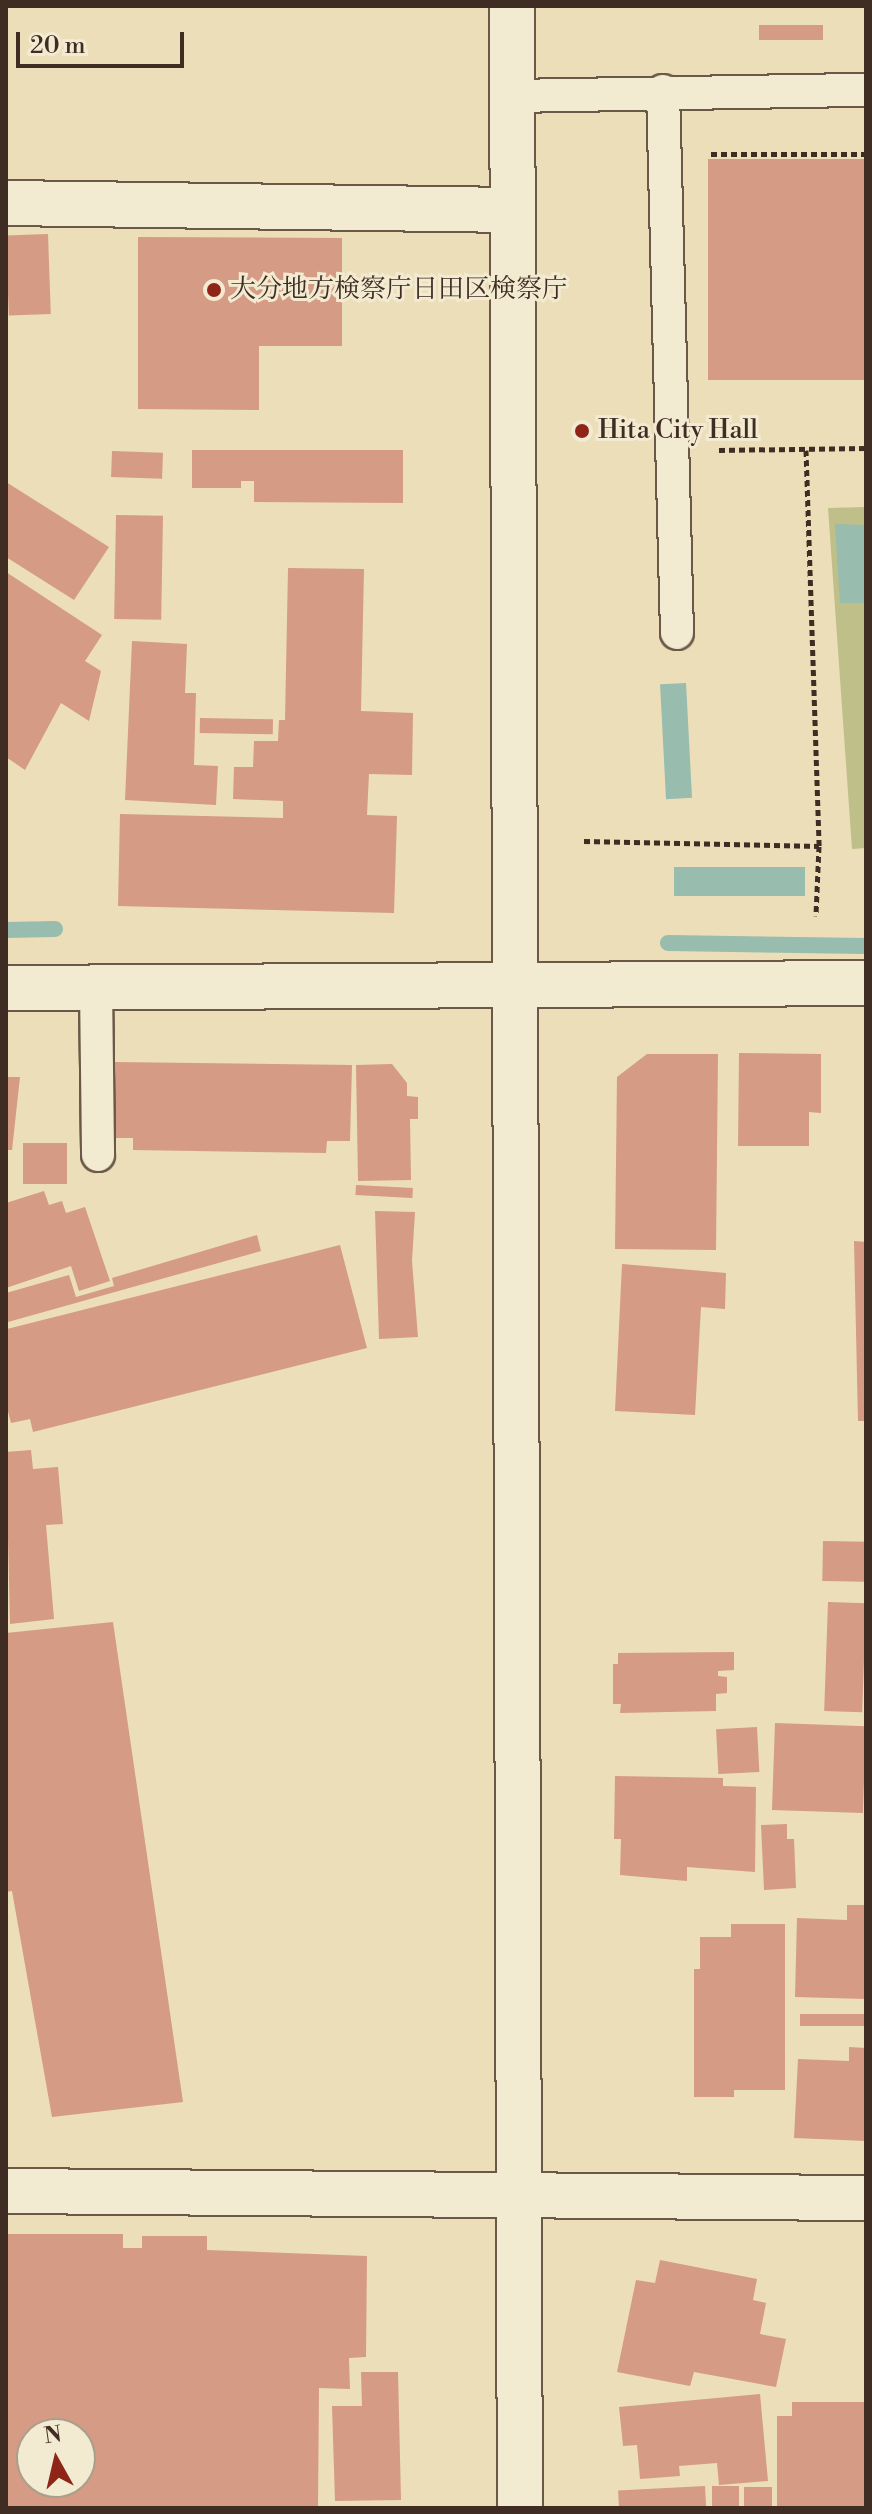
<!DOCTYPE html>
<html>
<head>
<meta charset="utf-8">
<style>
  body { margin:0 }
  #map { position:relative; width:872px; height:2514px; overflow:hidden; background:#ebdeb8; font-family:"Libre Bodoni","Noto Serif JP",serif }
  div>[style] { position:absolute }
  .green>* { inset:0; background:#bfbf8a }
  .water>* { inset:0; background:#98bcad; transform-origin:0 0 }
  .stream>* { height:16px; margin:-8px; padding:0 8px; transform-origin:8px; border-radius:8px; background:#98bcad }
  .building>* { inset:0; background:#d59b84; transform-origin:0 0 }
  .path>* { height:5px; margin-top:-2.5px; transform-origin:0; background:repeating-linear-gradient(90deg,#3f2d24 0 6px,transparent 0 10px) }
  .roads { filter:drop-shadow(2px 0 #6a5949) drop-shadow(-2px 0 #6a5949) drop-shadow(0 2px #6a5949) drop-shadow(0 -2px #6a5949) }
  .service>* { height:32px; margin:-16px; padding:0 16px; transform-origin:16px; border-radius:16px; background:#f2ead1 }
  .minor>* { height:44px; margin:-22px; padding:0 22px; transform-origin:22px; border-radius:22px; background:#f2ead1 }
  .tertiary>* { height:44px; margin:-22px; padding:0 22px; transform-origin:22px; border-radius:22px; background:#f2ead1 }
  .dots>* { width:22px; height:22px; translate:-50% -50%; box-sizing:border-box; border:4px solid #f2ead1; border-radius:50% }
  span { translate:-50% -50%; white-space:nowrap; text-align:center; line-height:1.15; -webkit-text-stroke:6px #f2ead1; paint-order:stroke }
  .poi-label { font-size:26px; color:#3f2d24 }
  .left { translate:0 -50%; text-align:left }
  .frame { position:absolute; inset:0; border:8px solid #3f2d24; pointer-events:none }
  .north { position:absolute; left:16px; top:2418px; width:80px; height:80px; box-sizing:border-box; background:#f2ead1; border:2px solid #aa9e8c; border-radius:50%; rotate:352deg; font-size:22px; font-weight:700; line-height:32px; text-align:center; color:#3f2d24 }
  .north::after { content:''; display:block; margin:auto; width:28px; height:36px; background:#8f2418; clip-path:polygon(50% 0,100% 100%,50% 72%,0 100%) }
  .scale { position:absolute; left:16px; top:32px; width:168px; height:36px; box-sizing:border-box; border:4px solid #3f2d24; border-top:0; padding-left:10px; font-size:24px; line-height:28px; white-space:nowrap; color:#3f2d24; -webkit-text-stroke:6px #f2ead1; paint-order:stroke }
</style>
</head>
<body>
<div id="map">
  <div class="green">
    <i style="clip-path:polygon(866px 507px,866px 848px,852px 849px,828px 508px)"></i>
  </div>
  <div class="water">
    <i style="clip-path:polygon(835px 524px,866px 525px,866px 603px,840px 603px)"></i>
    <i style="left:686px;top:683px;width:115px;height:26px;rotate:87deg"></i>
    <i style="left:674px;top:867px;width:131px;height:29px"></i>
  </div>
  <div class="stream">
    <i style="left:6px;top:930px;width:49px;rotate:-1.2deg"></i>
    <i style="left:668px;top:943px;width:198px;rotate:0.9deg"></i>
  </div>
  <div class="building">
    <i style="left:823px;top:25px;width:15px;height:64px;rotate:90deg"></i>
    <i style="left:866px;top:159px;width:221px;height:158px;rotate:90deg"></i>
    <i style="left:48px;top:234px;width:80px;height:42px;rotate:88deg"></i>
    <i style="clip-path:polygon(138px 237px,342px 238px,342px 346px,259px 346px,259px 410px,138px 409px)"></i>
    <i style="clip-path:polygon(192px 450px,403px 450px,403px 503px,254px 502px,254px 481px,241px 481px,241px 488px,192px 488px)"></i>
    <i style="left:112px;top:451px;width:51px;height:26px;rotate:2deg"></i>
    <i style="clip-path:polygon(6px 482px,109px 547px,74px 600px,6px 557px)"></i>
    <i style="left:116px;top:515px;width:47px;height:104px;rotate:1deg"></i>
    <i style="clip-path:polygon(288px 568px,364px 569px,361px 711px,413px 713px,412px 775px,369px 774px,367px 815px,397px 816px,394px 913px,118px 906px,120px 814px,283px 818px,283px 801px,233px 799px,234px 767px,253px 767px,254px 741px,278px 741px,279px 720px,285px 720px)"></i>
    <i style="clip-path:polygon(6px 572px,102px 635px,85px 661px,101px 671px,89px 721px,61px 703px,25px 770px,6px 757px)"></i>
    <i style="clip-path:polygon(132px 641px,187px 644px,185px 693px,196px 693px,194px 765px,218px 766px,216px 805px,125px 800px)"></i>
    <i style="left:200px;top:718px;width:73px;height:15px;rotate:1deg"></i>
    <i style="clip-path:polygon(739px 1053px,821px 1054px,821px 1113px,809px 1112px,809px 1146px,738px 1146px)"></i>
    <i style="clip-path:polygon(647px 1054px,718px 1054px,716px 1250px,615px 1249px,617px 1077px)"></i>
    <i style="clip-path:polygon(114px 1062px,352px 1065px,350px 1141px,327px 1141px,326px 1153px,133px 1150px,133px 1138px,113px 1138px)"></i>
    <i style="clip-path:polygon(392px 1064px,407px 1083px,407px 1096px,418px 1097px,418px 1119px,410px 1119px,411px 1180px,358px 1181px,356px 1065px)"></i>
    <i style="clip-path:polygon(6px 1077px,20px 1077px,12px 1150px,6px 1150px)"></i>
    <i style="left:23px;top:1143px;width:44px;height:41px"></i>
    <i style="left:356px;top:1185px;width:57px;height:10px;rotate:3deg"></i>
    <i style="clip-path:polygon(44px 1191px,49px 1205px,62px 1201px,66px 1213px,85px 1207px,110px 1281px,79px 1291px,71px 1266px,6px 1288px,6px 1203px)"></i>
    <i style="clip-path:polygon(375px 1211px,415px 1212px,412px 1261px,418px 1337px,379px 1339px)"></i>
    <i style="clip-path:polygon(257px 1235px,261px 1251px,8px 1322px,6px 1293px,69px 1275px,76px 1297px,114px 1286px,112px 1278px)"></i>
    <i style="clip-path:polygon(854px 1241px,866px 1242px,866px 1421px,858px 1421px)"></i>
    <i style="clip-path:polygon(340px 1245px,367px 1348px,33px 1432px,30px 1419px,11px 1423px,6px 1404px,7px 1329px)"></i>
    <i style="clip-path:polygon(622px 1264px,726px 1273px,725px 1309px,701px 1307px,695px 1415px,615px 1411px)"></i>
    <i style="clip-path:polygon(31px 1450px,33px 1469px,58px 1467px,63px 1524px,46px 1525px,54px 1619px,10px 1624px,6px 1452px)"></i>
    <i style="left:823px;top:1541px;width:43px;height:40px;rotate:1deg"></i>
    <i style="left:828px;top:1602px;width:38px;height:109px;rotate:2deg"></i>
    <i style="clip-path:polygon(113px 1622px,183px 2102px,52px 2117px,12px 1891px,6px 1892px,6px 1633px)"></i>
    <i style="clip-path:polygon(734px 1652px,734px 1670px,718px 1671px,718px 1676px,727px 1677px,727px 1693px,716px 1694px,716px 1711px,620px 1713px,621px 1704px,613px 1704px,613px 1664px,618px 1664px,618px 1653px)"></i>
    <i style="left:775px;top:1723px;width:91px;height:87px;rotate:2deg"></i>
    <i style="left:757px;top:1727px;width:45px;height:41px;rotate:87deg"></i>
    <i style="clip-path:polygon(615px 1776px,723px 1778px,723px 1786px,756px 1787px,755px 1872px,687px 1867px,687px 1881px,620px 1875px,621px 1839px,614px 1839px)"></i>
    <i style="clip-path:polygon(787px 1824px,787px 1839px,794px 1839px,796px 1888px,764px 1890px,761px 1825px)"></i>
    <i style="clip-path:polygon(847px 1905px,866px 1905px,866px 1999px,795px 1997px,797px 1918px,847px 1920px)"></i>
    <i style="clip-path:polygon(731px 1924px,785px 1924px,785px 2090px,734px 2090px,734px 2097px,694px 2097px,694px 1969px,700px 1969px,700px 1937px,731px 1937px)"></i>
    <i style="left:800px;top:2014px;width:66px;height:12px"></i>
    <i style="clip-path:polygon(849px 2047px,866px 2048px,866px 2141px,794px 2138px,798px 2059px,849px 2061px)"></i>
    <i style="clip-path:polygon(evenodd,6px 2234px,123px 2234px,123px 2248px,142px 2248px,142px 2236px,207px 2236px,207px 2250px,367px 2256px,366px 2357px,349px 2358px,350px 2389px,319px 2388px,318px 2508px,6px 2506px,6px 2234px,32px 2434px,80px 2434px,80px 2482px,32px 2482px,32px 2434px)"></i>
    <i style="clip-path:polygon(660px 2260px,757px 2279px,753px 2300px,766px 2303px,760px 2334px,786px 2339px,776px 2387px,694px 2372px,690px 2386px,617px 2372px,636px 2280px,655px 2283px)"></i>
    <i style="clip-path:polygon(361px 2372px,398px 2372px,401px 2500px,335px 2501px,332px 2406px,362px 2406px)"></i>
    <i style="clip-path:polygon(760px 2394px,768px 2481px,719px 2485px,717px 2463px,679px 2466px,680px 2476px,640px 2479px,637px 2445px,623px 2446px,619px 2407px)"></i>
    <i style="clip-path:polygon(792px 2402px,866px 2402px,866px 2508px,777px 2508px,777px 2416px,792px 2416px)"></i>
    <i style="left:705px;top:2486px;width:22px;height:87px;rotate:87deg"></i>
    <i style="left:712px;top:2486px;width:27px;height:22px"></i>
    <i style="left:744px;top:2487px;width:28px;height:21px"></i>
  </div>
  <div class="path">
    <i style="left:711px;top:154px;width:155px"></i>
    <i style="left:719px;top:450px;width:147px;rotate:-0.8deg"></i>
    <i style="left:806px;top:450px;width:396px;rotate:88.1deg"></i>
    <i style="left:819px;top:846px;width:70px;rotate:92.5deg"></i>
    <i style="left:584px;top:841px;width:235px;rotate:1.2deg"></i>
  </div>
  <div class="roads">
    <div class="service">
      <i style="left:663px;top:91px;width:542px;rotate:88.52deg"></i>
      <i style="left:512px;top:96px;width:354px;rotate:-1deg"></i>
      <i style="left:96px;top:987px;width:168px;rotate:89.3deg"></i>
    </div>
    <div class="minor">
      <i style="left:6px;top:203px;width:506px;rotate:0.79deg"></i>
      <i style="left:6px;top:2191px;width:860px;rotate:0.47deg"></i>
    </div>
    <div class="tertiary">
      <i style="left:512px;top:6px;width:2502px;rotate:89.82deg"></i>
      <i style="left:6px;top:988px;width:860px;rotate:-0.33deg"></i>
    </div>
  </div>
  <div class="dots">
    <i style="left:214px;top:290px;background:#8f2418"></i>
    <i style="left:582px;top:431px;background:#8f2418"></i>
  </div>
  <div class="poi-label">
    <span class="left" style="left:230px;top:290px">大分地方検察庁日田区検察庁</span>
    <span class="left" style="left:598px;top:431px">Hita City Hall</span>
  </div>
  <div class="frame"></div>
  <div class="north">N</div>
  <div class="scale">20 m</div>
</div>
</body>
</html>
